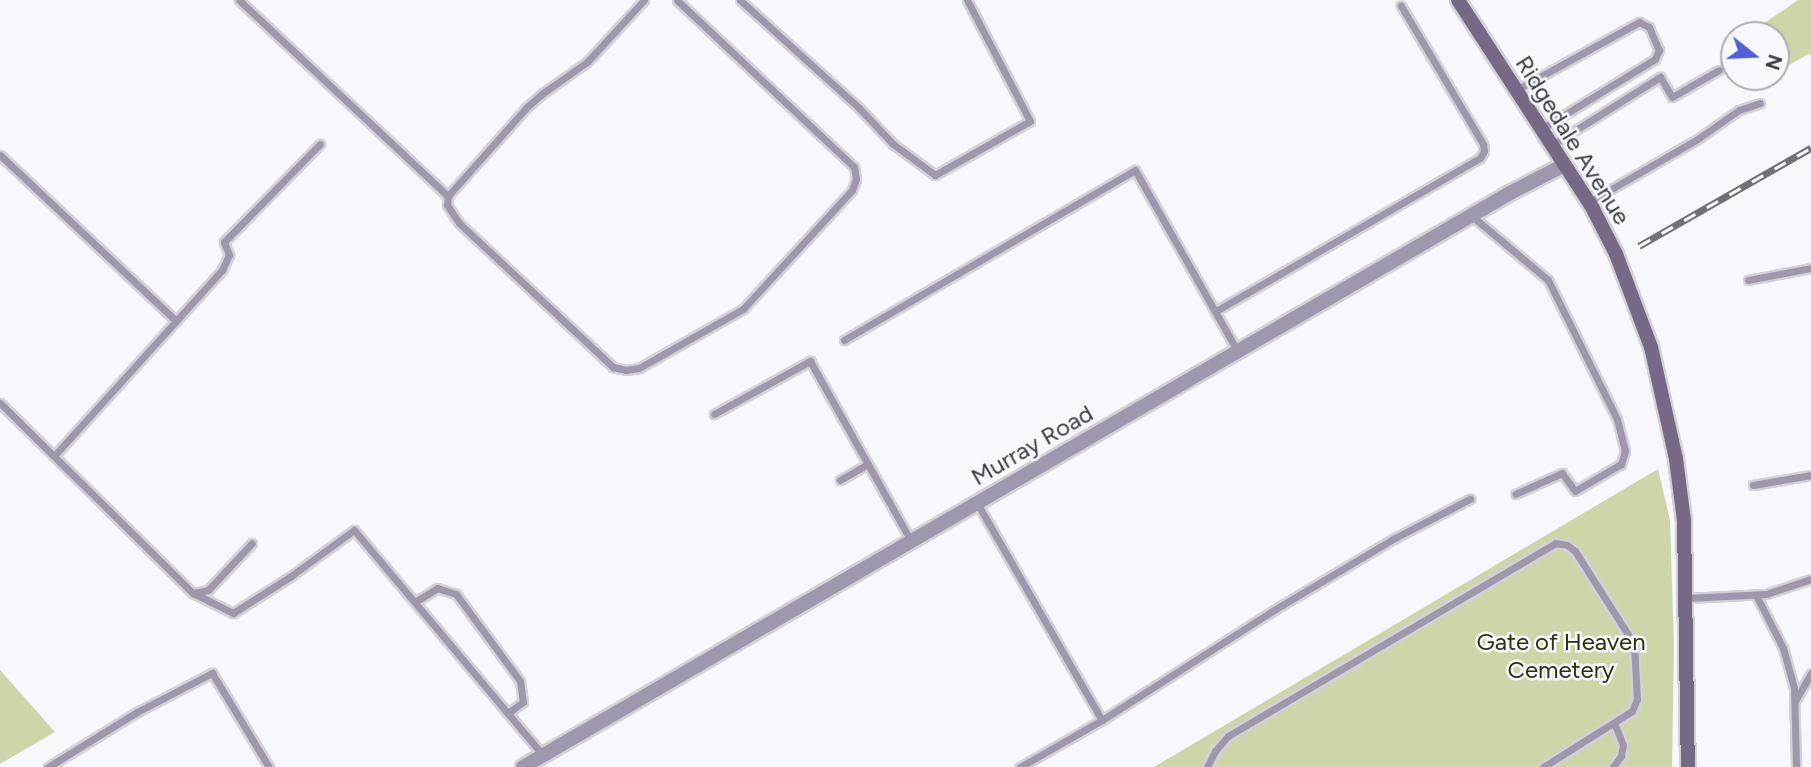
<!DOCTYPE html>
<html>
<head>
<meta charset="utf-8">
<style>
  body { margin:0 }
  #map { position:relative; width:1811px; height:767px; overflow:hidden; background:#f7f7fd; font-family:Figtree,sans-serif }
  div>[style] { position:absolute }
  .green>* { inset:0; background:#cdd5a9 }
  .roads { filter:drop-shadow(2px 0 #d2d1d8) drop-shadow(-2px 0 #d2d1d8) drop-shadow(0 2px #d2d1d8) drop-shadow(0 -2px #d2d1d8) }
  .lane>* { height:7px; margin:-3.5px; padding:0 3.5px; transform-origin:3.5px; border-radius:3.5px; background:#9f97ab }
  .street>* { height:14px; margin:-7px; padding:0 7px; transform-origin:7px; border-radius:7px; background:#9f97ab }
  .secondary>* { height:14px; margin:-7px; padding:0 7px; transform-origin:7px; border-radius:7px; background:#756986 }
  .rail>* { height:7px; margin-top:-3.5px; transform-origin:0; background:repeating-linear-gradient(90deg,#f7f7fd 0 13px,#71707a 0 26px); box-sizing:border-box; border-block:2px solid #71707a }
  span { translate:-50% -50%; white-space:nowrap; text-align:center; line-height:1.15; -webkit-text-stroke:5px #f7f7fd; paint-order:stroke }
  .street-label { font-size:24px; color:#3c3b46 }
  .park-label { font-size:24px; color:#2c320a }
  .north { position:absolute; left:1720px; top:21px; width:70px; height:70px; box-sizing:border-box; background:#f7f7fd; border:2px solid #acacb4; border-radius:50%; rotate:108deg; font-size:19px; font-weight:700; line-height:28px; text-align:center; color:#3c3b46 }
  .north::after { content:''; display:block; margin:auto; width:24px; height:32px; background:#515fd5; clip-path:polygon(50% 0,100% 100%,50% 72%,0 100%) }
</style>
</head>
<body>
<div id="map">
  <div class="green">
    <i style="clip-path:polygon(1798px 0,1811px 0,1811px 56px,1809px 54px,1776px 72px,1776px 35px,1747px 35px)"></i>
    <i style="clip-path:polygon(1658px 469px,1670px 520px,1674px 645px,1672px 767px,1154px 767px)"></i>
    <i style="clip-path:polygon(0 670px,55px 732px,0 764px)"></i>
  </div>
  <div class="roads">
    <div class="lane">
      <i style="left:239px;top:0;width:287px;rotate:43.2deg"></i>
      <i style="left:644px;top:0;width:84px;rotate:132.6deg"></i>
      <i style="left:587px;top:62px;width:54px;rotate:144.8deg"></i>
      <i style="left:543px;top:93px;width:23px;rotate:139deg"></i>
      <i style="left:526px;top:108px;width:118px;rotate:131.6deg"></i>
      <i style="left:448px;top:196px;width:9px;rotate:96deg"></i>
      <i style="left:447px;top:205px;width:22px;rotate:56deg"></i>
      <i style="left:459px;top:223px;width:211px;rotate:43.1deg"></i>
      <i style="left:613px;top:367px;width:13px;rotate:13deg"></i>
      <i style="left:626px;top:370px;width:13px;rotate:-9deg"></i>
      <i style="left:639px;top:368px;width:120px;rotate:-29.6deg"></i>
      <i style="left:743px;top:309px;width:161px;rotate:-47.5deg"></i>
      <i style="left:852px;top:190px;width:12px;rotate:-70deg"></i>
      <i style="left:856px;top:179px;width:12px;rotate:-99deg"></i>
      <i style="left:854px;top:167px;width:243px;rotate:-136.7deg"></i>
      <i style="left:740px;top:0;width:161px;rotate:42.2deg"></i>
      <i style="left:859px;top:108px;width:50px;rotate:46.6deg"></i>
      <i style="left:893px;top:144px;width:52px;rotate:36.4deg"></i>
      <i style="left:935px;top:175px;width:109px;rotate:-29.6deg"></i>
      <i style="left:1030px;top:121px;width:136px;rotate:-117.5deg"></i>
      <i style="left:1516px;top:90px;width:141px;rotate:-28.9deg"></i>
      <i style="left:1639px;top:22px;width:11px;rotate:27deg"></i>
      <i style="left:1649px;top:27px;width:25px;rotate:67deg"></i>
      <i style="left:1659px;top:50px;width:10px;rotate:114deg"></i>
      <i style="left:1655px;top:59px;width:134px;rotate:148.4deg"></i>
      <i style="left:1552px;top:145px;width:128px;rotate:-32.2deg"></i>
      <i style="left:1660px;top:77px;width:23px;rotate:59deg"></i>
      <i style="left:1672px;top:97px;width:54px;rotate:-29.9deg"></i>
      <i style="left:0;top:155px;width:242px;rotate:43.3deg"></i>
      <i style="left:1589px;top:202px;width:124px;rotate:-30.1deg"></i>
      <i style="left:1696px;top:140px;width:52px;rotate:-34.9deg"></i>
      <i style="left:1739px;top:110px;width:22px;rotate:-18deg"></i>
      <i style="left:1472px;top:216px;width:99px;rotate:40.1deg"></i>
      <i style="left:1548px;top:280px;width:155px;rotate:63.6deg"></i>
      <i style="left:1617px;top:419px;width:33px;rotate:76deg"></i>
      <i style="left:1625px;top:451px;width:14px;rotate:107deg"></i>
      <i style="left:1621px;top:464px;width:53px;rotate:149.6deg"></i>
      <i style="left:1575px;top:491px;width:22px;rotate:-126deg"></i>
      <i style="left:1562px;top:473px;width:51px;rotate:155.9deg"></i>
      <i style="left:1748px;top:280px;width:64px;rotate:-10.8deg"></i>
      <i style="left:1216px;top:311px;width:305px;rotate:-30.1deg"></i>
      <i style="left:1480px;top:158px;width:8px;rotate:-60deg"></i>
      <i style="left:1484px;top:151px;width:7px;rotate:-98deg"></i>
      <i style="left:1483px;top:144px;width:161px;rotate:-120.7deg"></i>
      <i style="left:844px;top:340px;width:337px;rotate:-30.3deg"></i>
      <i style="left:1135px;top:170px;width:209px;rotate:60.5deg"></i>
      <i style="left:0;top:403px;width:271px;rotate:44.6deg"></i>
      <i style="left:193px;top:593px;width:15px;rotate:-11deg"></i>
      <i style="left:208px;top:590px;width:64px;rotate:-46.9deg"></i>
      <i style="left:714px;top:414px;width:110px;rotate:-28.9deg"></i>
      <i style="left:810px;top:361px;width:206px;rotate:60.7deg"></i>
      <i style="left:54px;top:456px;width:251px;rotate:-47.9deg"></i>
      <i style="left:222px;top:270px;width:17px;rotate:-65deg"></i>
      <i style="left:229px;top:255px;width:14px;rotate:-111deg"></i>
      <i style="left:224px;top:242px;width:137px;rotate:-45.6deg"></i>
      <i style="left:840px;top:480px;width:32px;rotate:-30deg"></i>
      <i style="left:1753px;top:485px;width:59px;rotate:-9.8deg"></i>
      <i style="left:977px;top:503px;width:250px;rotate:60.1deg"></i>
      <i style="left:1102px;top:720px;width:95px;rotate:150.2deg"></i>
      <i style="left:193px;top:593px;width:45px;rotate:26.6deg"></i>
      <i style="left:233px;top:613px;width:69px;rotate:-32.5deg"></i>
      <i style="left:291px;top:576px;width:78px;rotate:-36.1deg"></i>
      <i style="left:354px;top:530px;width:294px;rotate:50deg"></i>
      <i style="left:1756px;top:595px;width:59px;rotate:63deg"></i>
      <i style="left:1783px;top:648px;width:41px;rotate:74.6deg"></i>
      <i style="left:1794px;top:688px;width:79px;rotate:88.5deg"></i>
      <i style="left:1687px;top:598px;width:79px;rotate:-2.9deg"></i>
      <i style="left:1766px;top:594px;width:47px;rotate:-18.4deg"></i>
      <i style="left:415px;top:602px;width:26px;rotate:-32deg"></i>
      <i style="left:437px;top:588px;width:20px;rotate:18deg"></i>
      <i style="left:456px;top:594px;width:108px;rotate:53.7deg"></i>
      <i style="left:520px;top:681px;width:21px;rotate:82deg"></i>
      <i style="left:523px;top:702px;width:19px;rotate:144deg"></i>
      <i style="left:1795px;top:701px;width:32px;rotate:-60deg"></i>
      <i style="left:1102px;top:720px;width:204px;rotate:-32.6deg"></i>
      <i style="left:1274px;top:610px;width:139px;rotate:-30.8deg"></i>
      <i style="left:1393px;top:539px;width:87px;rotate:-27.5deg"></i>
      <i style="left:48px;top:767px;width:105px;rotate:-31.7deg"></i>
      <i style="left:137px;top:712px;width:85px;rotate:-27.5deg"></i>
      <i style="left:212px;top:673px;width:110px;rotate:58.8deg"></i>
      <i style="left:1207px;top:767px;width:18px;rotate:-63deg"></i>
      <i style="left:1215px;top:751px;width:20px;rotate:-49deg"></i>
      <i style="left:1228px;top:736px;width:380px;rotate:-30.5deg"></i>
      <i style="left:1555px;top:543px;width:12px;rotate:9deg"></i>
      <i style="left:1567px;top:545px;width:10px;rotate:37deg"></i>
      <i style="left:1575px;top:551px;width:110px;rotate:57.6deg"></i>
      <i style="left:1634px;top:644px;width:55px;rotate:86.9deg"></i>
      <i style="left:1637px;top:699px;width:13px;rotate:113deg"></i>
      <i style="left:1632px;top:711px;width:105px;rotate:147.8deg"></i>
      <i style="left:1613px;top:767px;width:14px;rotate:-54deg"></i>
      <i style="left:1621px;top:756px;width:11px;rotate:-80deg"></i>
      <i style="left:1623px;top:745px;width:24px;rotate:-112deg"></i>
    </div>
    <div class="street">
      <i style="left:523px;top:767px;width:1142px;rotate:-30.18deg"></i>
      <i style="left:1510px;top:193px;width:61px;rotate:-27.4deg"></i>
    </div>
    <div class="secondary">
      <i style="left:1458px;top:0;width:249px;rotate:57.1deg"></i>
      <i style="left:1593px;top:209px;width:51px;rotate:62.9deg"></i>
      <i style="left:1616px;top:254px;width:99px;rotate:69.4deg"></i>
      <i style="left:1651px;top:347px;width:115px;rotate:77.4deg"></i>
      <i style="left:1676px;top:459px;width:63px;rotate:82.6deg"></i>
      <i style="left:1684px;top:521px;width:246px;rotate:89.1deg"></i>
    </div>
  </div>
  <div class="rail">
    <i style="left:1639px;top:246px;width:198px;rotate:-29.7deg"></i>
  </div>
  <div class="street-label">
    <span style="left:1573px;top:140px;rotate:58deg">Ridgedale Avenue</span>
    <span style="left:1032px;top:445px;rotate:-30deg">Murray Road</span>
  </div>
  <div class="park-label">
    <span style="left:1561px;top:656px">Gate of Heaven<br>Cemetery</span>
  </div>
  <div class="north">N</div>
</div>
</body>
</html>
